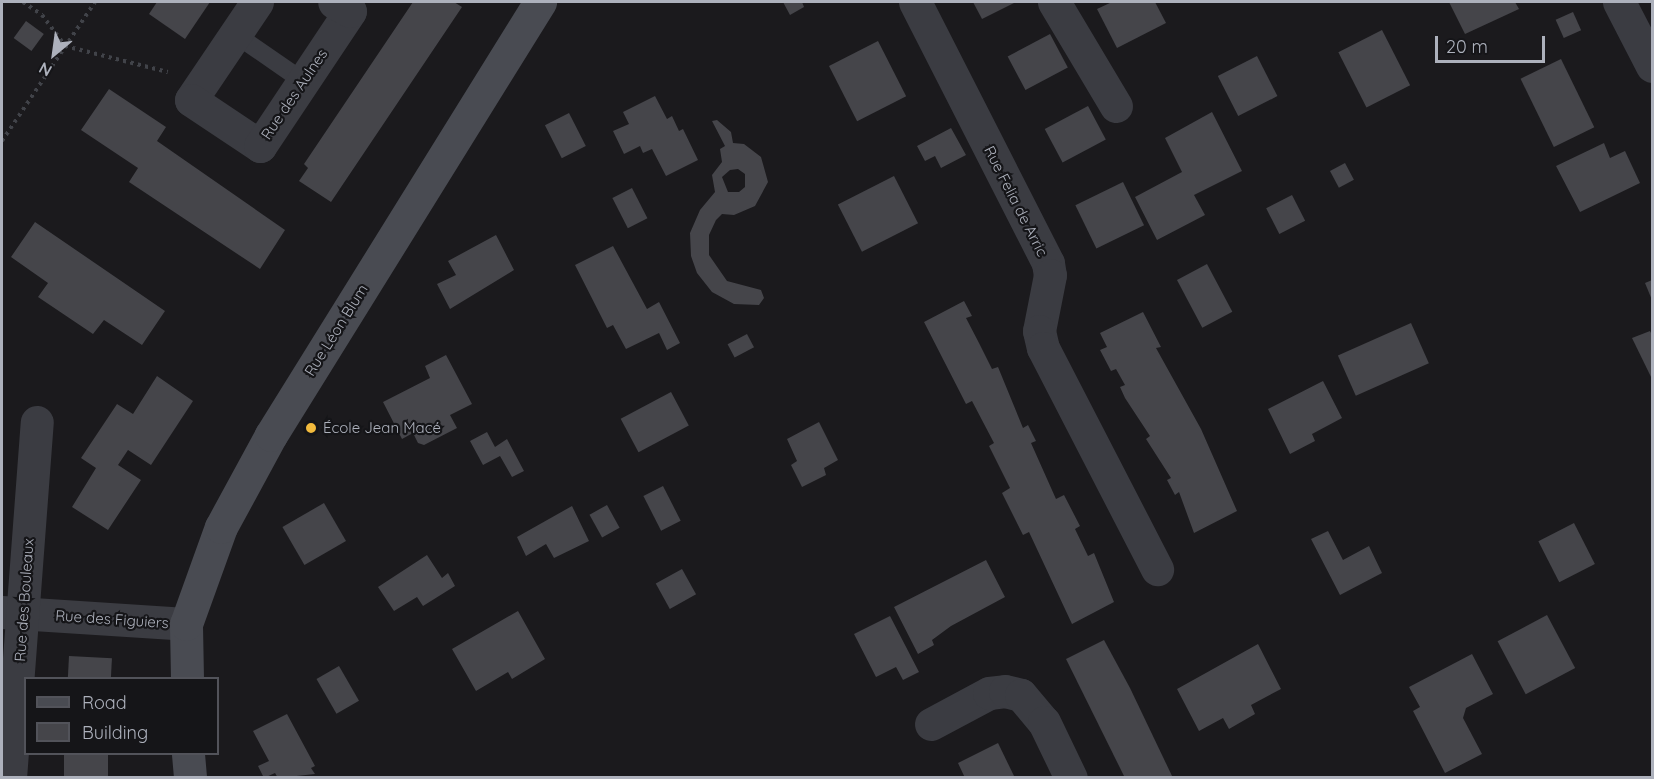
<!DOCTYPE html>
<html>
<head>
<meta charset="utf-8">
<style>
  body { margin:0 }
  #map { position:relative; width:1654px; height:779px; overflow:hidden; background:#1b1a1d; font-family:Quicksand,sans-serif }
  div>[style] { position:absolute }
  .building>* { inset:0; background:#45454a; transform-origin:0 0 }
  .path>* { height:4px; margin-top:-2px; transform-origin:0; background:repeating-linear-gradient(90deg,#414349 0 3px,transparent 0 7.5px) }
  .lane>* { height:18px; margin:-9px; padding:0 9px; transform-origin:9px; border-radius:9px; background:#3b3c42 }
  .street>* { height:33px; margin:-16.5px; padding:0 16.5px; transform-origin:16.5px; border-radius:16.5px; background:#3b3c42 }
  .secondary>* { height:33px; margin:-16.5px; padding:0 16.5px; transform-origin:16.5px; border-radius:16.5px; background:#494b52 }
  .dots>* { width:16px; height:16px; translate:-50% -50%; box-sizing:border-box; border:3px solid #151518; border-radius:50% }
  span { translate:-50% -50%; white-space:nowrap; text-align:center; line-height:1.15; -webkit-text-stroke:4.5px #151518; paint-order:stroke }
  .street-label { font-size:15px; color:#adb1bc }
  .poi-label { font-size:15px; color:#adb1bc }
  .left { translate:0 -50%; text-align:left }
  .frame { position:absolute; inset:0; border:3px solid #adb1bc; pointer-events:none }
  .legend { position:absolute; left:24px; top:677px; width:195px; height:78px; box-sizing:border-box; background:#151518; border:2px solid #52535a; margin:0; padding:8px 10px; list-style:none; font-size:18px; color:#adb1bc }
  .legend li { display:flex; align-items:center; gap:12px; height:30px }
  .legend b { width:30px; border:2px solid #52535a }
  .north { position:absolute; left:24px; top:24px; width:60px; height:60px; -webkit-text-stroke:4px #151518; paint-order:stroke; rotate:209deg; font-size:16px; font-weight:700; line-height:24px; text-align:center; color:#adb1bc }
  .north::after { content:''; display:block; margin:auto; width:21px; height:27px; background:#adb1bc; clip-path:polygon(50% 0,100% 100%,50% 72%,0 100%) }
  .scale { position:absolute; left:1435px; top:36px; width:110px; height:27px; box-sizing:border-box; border:3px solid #adb1bc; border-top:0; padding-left:8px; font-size:18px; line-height:21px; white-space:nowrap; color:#adb1bc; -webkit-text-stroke:4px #151518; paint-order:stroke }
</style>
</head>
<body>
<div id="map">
  <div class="building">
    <i style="clip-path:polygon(157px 2px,210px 2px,185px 39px,149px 14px)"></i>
    <i style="clip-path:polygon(413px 2px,454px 2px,462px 7px,331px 202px,299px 181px,308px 168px,304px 164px)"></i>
    <i style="clip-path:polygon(783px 2px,802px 2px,804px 7px,790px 15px)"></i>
    <i style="clip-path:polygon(973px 2px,1016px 2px,982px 19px)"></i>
    <i style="clip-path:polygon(1112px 2px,1155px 2px,1166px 23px,1117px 48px,1097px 9px)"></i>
    <i style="clip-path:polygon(1449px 2px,1515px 2px,1519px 9px,1465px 34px)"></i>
    <i style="left:1573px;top:12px;width:20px;height:19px;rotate:66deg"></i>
    <i style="left:26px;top:21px;width:22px;height:21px;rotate:36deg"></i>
    <i style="left:1382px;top:30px;width:62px;height:49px;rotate:63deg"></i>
    <i style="left:1050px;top:34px;width:38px;height:48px;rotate:62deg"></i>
    <i style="left:878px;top:41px;width:62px;height:55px;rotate:63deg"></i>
    <i style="left:1257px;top:56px;width:45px;height:44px;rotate:63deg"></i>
    <i style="left:1561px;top:59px;width:76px;height:45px;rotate:64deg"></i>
    <i style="clip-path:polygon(109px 89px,166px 127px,157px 141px,285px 230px,260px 269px,129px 182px,138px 168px,81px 130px)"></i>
    <i style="clip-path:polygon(655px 96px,667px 119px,672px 116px,679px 131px,683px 129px,698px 160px,666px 176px,652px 149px,643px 153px,640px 146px,624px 154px,613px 131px,629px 124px,623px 112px)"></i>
    <i style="left:1088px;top:106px;width:38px;height:49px;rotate:62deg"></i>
    <i style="clip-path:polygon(1212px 112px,1242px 171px,1194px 195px,1205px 215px,1157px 240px,1135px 197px,1182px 172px,1165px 138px)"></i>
    <i style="left:569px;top:113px;width:37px;height:27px;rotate:63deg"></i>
    <i style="clip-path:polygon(evenodd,717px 120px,731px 132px,733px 143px,744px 144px,761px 157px,768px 182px,755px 206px,734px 215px,722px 214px,716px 220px,709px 235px,709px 255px,727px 281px,761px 290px,764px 298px,759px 305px,734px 304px,712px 292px,697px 273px,691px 256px,690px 233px,700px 210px,715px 192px,712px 175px,722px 162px,720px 149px,725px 146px,712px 121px,717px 120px,738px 169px,745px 174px,745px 187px,739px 192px,728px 192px,722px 177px,730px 170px,738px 169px)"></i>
    <i style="clip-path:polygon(951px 128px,966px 155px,941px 168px,935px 156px,925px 161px,917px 146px)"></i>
    <i style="clip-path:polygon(1604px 143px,1610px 158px,1625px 151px,1640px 183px,1580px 212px,1556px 166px)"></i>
    <i style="left:1345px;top:163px;width:19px;height:17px;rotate:62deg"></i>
    <i style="left:894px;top:176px;width:53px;height:63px;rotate:63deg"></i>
    <i style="left:1123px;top:182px;width:48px;height:53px;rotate:64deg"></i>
    <i style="left:632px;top:188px;width:34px;height:22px;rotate:63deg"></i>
    <i style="left:1292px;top:195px;width:29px;height:29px;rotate:63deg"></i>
    <i style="clip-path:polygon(35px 222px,165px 311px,142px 345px,104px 320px,93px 334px,38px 297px,48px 283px,11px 257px)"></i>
    <i style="clip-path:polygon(496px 235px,514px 270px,450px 309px,437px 284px,456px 275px,448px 261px)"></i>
    <i style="clip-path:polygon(613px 246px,647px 309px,659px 302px,680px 343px,667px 350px,659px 333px,626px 349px,613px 325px,607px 328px,575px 265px)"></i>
    <i style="left:1207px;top:264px;width:54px;height:34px;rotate:62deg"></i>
    <i style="clip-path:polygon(1652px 280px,1652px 300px,1645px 283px)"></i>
    <i style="clip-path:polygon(964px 301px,972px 316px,966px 318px,979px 343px,992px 369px,998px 367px,1023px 428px,1028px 425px,1036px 441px,1031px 443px,1056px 499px,1064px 495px,1080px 526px,1075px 529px,1088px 556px,1094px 553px,1114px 602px,1072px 624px,1029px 532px,1023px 535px,1002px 493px,1010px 488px,989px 446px,994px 443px,972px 401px,966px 404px,924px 322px)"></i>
    <i style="clip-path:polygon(1143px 312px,1161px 347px,1156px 348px,1201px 429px,1237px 511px,1194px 533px,1179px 492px,1175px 495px,1167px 480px,1171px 478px,1146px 439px,1150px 436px,1125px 398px,1120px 387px,1125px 385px,1116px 369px,1111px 371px,1100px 350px,1107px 347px,1100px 333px)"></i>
    <i style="left:1411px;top:323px;width:44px;height:80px;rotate:66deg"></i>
    <i style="clip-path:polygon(1650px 331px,1652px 335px,1652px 379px,1632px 338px)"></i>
    <i style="left:747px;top:334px;width:15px;height:22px;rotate:62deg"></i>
    <i style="clip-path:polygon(446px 355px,472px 404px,450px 415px,457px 428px,424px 445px,418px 443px,413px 433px,402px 439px,383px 402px,430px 378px,425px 366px)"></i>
    <i style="clip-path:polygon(157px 376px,193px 401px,151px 465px,128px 450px,118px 465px,141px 480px,108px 530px,72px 507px,96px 468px,81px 458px,117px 404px,133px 414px)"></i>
    <i style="clip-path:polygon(1323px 381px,1342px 418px,1312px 434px,1315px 441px,1290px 454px,1268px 409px)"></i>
    <i style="left:671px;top:392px;width:38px;height:57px;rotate:62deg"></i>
    <i style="clip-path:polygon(819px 422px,838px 460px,824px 468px,826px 475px,802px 487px,791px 465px,797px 461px,787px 439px)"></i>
    <i style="clip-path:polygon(487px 432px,495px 447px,507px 439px,524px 471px,512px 477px,500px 456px,483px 465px,470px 441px)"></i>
    <i style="left:663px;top:486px;width:39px;height:22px;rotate:63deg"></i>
    <i style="left:324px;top:503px;width:44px;height:48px;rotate:60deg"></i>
    <i style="left:607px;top:505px;width:26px;height:20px;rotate:61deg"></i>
    <i style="clip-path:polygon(572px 506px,589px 541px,554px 558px,546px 544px,526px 556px,517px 537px)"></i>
    <i style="left:1574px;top:523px;width:46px;height:40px;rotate:63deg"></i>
    <i style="clip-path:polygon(1328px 531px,1343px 560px,1369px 546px,1382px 573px,1340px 595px,1311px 539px)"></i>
    <i style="clip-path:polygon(427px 555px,442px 578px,448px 573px,455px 586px,423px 606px,417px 597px,394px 611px,378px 587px)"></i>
    <i style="clip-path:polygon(986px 560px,1005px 597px,951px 626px,932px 640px,934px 645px,918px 654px,894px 607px)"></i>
    <i style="left:682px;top:569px;width:29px;height:30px;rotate:61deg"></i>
    <i style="clip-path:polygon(518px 611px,545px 659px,512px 679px,508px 672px,476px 691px,452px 649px)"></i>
    <i style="left:1547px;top:615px;width:60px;height:56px;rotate:62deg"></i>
    <i style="clip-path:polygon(890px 616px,919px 672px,903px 680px,896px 667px,876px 677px,854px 634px)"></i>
    <i style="clip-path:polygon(1104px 640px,1130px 688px,1173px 778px,1125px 778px,1066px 659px)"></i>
    <i style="clip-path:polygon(1258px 644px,1281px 689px,1251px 705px,1255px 714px,1229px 729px,1223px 718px,1199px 731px,1177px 689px)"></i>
    <i style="clip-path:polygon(1472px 654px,1493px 694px,1466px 708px,1463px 718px,1482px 754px,1445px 773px,1413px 711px,1420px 707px,1409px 687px)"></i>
    <i style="left:69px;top:656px;width:43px;height:22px;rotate:3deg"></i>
    <i style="left:339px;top:666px;width:40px;height:26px;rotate:60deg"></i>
    <i style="clip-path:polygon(287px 714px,315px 766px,311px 768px,315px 774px,278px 778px,275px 773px,264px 778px,258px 766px,269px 761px,253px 731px)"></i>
    <i style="clip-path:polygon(998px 743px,1015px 778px,965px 778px,958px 763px)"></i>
    <i style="left:64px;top:754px;width:44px;height:24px"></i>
  </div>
  <div class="path">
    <i style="left:23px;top:2px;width:23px;rotate:34deg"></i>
    <i style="left:42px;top:15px;width:39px;rotate:53deg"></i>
    <i style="left:65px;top:46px;width:106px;rotate:14.2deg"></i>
    <i style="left:2px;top:141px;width:167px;rotate:-56.2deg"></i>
  </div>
  <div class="lane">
    <i style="left:235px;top:34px;width:83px;rotate:34.7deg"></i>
  </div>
  <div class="street">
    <i style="left:257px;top:2px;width:118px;rotate:124deg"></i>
    <i style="left:191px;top:100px;width:83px;rotate:33.7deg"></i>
    <i style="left:260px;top:146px;width:162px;rotate:-56.3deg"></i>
    <i style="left:350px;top:11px;width:18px;rotate:-151deg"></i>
    <i style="left:915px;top:2px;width:293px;rotate:63deg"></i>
    <i style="left:1048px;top:263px;width:12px;rotate:81deg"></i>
    <i style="left:1050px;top:275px;width:57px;rotate:101.1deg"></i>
    <i style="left:1039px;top:331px;width:17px;rotate:77deg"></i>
    <i style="left:1043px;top:348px;width:249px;rotate:62.7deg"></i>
    <i style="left:1054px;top:2px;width:121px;rotate:59.2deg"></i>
    <i style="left:1619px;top:2px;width:72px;rotate:62.7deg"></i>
    <i style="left:2px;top:612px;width:184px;rotate:3.7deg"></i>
    <i style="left:931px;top:724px;width:66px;rotate:-28.1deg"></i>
    <i style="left:989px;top:693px;width:16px;rotate:-7deg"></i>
    <i style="left:1005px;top:691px;width:16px;rotate:14deg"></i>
    <i style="left:1021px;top:695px;width:35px;rotate:50deg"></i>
    <i style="left:1044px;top:722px;width:62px;rotate:64.3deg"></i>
    <i style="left:10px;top:778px;width:357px;rotate:-85.7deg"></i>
  </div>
  <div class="secondary">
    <i style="left:187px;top:678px;width:54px;rotate:-91.1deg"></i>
    <i style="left:186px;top:624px;width:103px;rotate:-70.2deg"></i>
    <i style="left:221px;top:527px;width:105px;rotate:-61.5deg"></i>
    <i style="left:271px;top:435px;width:510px;rotate:-58.15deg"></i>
    <i style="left:188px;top:754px;width:24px;rotate:85deg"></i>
  </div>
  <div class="dots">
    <i style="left:311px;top:428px;background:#f2ba3d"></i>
  </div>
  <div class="street-label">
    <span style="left:294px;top:94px;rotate:-56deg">Rue des Aulnes</span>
    <span style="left:1016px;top:201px;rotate:63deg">Rue Felia de Arric</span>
    <span style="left:336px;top:330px;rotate:-58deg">Rue Léon Blum</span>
    <span style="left:24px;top:600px;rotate:-86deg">Rue des Bouleaux</span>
    <span style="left:112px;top:619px;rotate:4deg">Rue des Figuiers</span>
  </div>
  <div class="poi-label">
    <span class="left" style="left:323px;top:428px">École Jean Macé</span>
  </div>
  <div class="frame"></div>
  <ul class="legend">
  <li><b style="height:8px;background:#494b52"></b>Road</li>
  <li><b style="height:16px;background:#45454a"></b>Building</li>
  </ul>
  <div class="north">N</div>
  <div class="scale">20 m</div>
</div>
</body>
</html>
